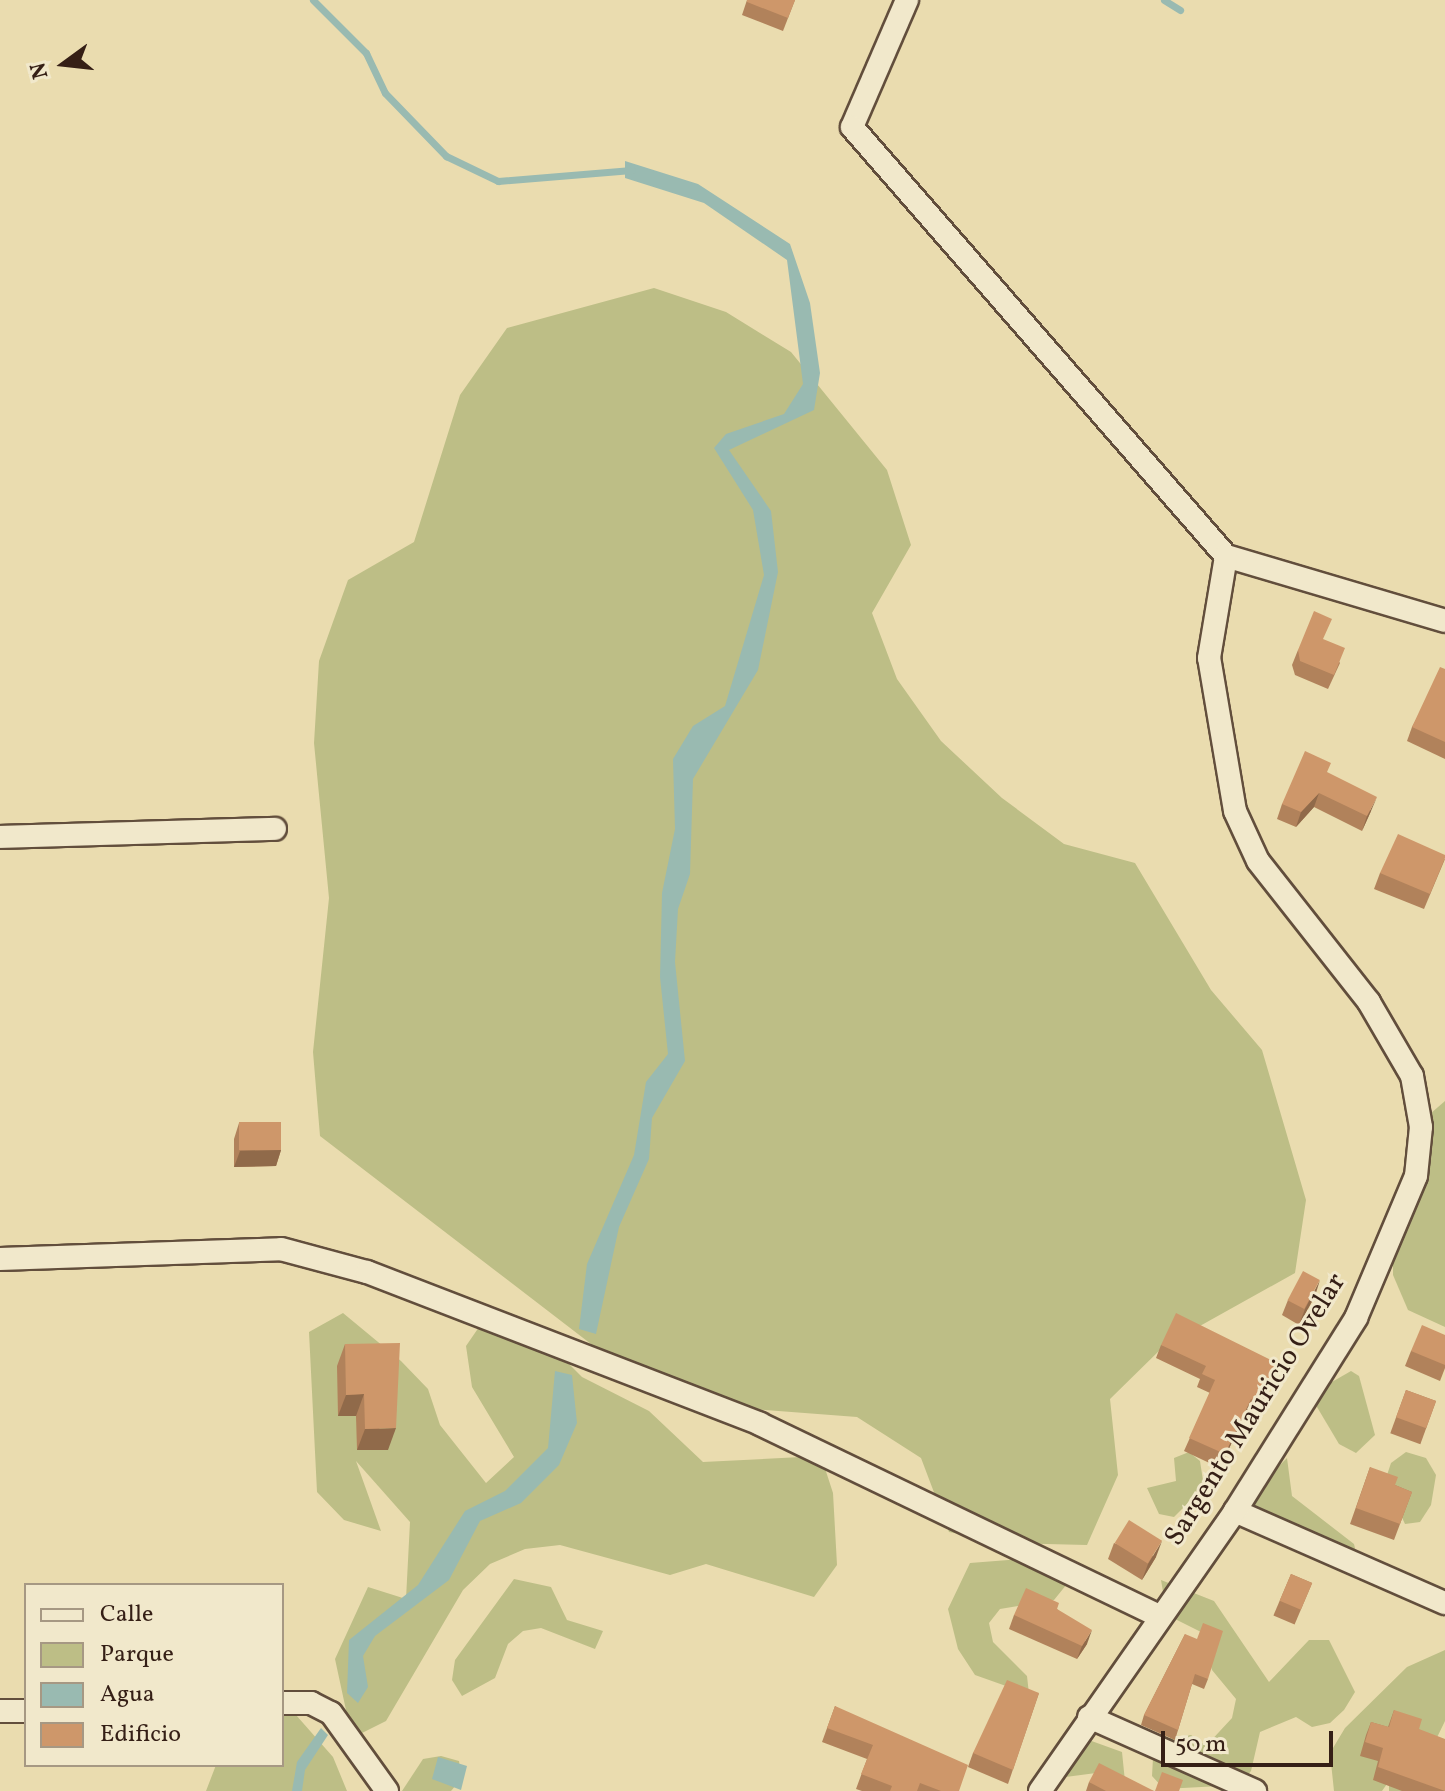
<!DOCTYPE html>
<html>
<head>
<meta charset="utf-8">
<style>
  body { margin:0 }
  #map { position:relative; width:1445px; height:1791px; overflow:hidden; background:#eadcaf; font-family:Vollkorn,serif }
  div>[style] { position:absolute }
  .green>* { inset:0; background:#bdbe86 }
  .water>* { inset:0; background:#99bab1 }
  .stream>* { height:7px; margin:-3.5px; padding:0 3.5px; transform-origin:3.5px; border-radius:3.5px; background:#99bab1 }
  .roads { filter:drop-shadow(2px 0 #624e3c) drop-shadow(-2px 0 #624e3c) drop-shadow(0 2px #624e3c) drop-shadow(0 -2px #624e3c) }
  .minor>* { height:22px; margin:-11px; padding:0 11px; transform-origin:11px; border-radius:11px; background:#f1e8cb }
  .wall>* { inset:0; background:#b1825b; transform-origin:0 0 }
  .shaded-wall>* { inset:0; background:#906a4a }
  .building>* { inset:0; background:#ce976a; transform-origin:0 0 }
  span { translate:-50% -50%; white-space:nowrap; text-align:center; line-height:1.15; -webkit-text-stroke:6px #f1e8cb; paint-order:stroke }
  .street-label { font-size:28px; color:#351f16 }
  .legend { position:absolute; left:24px; top:1583px; width:260px; height:184px; box-sizing:border-box; background:#f1e8cb; border:2px solid #a69883; margin:0; padding:10px 14px; list-style:none; font-size:24px; color:#351f16 }
  .legend li { display:flex; align-items:center; gap:16px; height:40px }
  .legend b { width:40px; border:2px solid #a69883 }
  .north { position:absolute; left:24px; top:24px; width:80px; height:80px; -webkit-text-stroke:6px #f1e8cb; paint-order:stroke; rotate:255deg; font-size:22px; font-weight:700; line-height:32px; text-align:center; color:#351f16 }
  .north::after { content:''; display:block; margin:auto; width:28px; height:36px; background:#351f16; clip-path:polygon(50% 0,100% 100%,50% 72%,0 100%) }
  .scale { position:absolute; left:1161px; top:1731px; width:172px; height:36px; box-sizing:border-box; border:4px solid #351f16; border-top:0; padding-left:10px; font-size:24px; line-height:28px; white-space:nowrap; color:#351f16; -webkit-text-stroke:6px #f1e8cb; paint-order:stroke }
</style>
</head>
<body>
<div id="map">
  <div class="green">
    <i style="clip-path:polygon(654px 288px,726px 312px,791px 352px,887px 470px,911px 545px,872px 613px,897px 679px,941px 741px,1002px 798px,1064px 844px,1135px 863px,1211px 990px,1262px 1050px,1306px 1200px,1295px 1273px,1164px 1346px,1110px 1399px,1118px 1475px,1087px 1545px,1006px 1543px,949px 1532px,921px 1458px,857px 1417px,699px 1405px,630px 1374px,320px 1136px,313px 1052px,329px 898px,314px 743px,319px 661px,348px 580px,414px 542px,460px 395px,507px 328px)"></i>
    <i style="clip-path:polygon(1445px 1101px,1445px 1327px,1408px 1310px,1393px 1275px,1393px 1237px,1415px 1127px)"></i>
    <i style="clip-path:polygon(490px 1311px,527px 1322px,582px 1377px,649px 1411px,703px 1462px,821px 1456px,833px 1493px,837px 1565px,814px 1597px,706px 1564px,670px 1575px,560px 1545px,525px 1549px,490px 1564px,463px 1590px,386px 1721px,352px 1738px,335px 1659px,368px 1587px,406px 1599px,410px 1522px,356px 1461px,381px 1531px,344px 1520px,317px 1492px,309px 1332px,343px 1313px,401px 1361px,428px 1389px,440px 1425px,486px 1483px,514px 1457px,472px 1387px,466px 1346px)"></i>
    <i style="clip-path:polygon(1351px 1371px,1359px 1376px,1375px 1435px,1356px 1453px,1339px 1444px,1314px 1402px,1325px 1386px)"></i>
    <i style="clip-path:polygon(1189px 1452px,1200px 1461px,1204px 1487px,1174px 1517px,1159px 1514px,1147px 1488px,1176px 1481px,1174px 1458px)"></i>
    <i style="clip-path:polygon(1406px 1452px,1426px 1458px,1436px 1475px,1431px 1505px,1420px 1522px,1405px 1524px,1385px 1481px,1391px 1463px)"></i>
    <i style="clip-path:polygon(1287px 1458px,1292px 1496px,1354px 1544px,1358px 1561px,1249px 1512px,1252px 1493px)"></i>
    <i style="clip-path:polygon(1020px 1559px,1071px 1579px,1054px 1600px,1000px 1609px,989px 1623px,993px 1642px,1027px 1676px,1029px 1694px,975px 1675px,958px 1649px,948px 1609px,970px 1563px)"></i>
    <i style="clip-path:polygon(514px 1579px,551px 1587px,567px 1620px,603px 1631px,595px 1649px,541px 1628px,523px 1631px,508px 1644px,495px 1678px,462px 1696px,452px 1680px,455px 1660px)"></i>
    <i style="clip-path:polygon(1161px 1580px,1214px 1601px,1269px 1682px,1309px 1640px,1329px 1640px,1355px 1692px,1344px 1710px,1330px 1723px,1312px 1727px,1296px 1717px,1260px 1732px,1251px 1771px,1239px 1785px,1164px 1789px,1152px 1776px,1154px 1740px,1191px 1735px,1206px 1746px,1232px 1718px,1236px 1699px,1212px 1670px,1201px 1632px,1167px 1615px)"></i>
    <i style="clip-path:polygon(1445px 1650px,1445px 1721px,1411px 1791px,1389px 1791px,1389px 1781px,1382px 1791px,1334px 1791px,1330px 1753px,1345px 1728px,1407px 1667px)"></i>
    <i style="clip-path:polygon(296px 1715px,333px 1757px,347px 1791px,206px 1791px,216px 1765px,282px 1765px,282px 1716px)"></i>
    <i style="clip-path:polygon(1086px 1739px,1122px 1752px,1126px 1791px,1096px 1773px,1058px 1778px)"></i>
    <i style="clip-path:polygon(441px 1756px,459px 1761px,461px 1779px,451px 1791px,402px 1791px,423px 1759px)"></i>
  </div>
  <div class="water">
    <i style="clip-path:polygon(625px 161px,698px 184px,790px 244px,810px 303px,820px 373px,814px 410px,729px 450px,771px 511px,778px 572px,758px 670px,693px 779px,690px 874px,678px 909px,675px 962px,685px 1061px,652px 1118px,649px 1159px,619px 1227px,596px 1334px,579px 1329px,587px 1264px,634px 1155px,646px 1082px,668px 1054px,660px 977px,662px 893px,675px 829px,673px 759px,693px 726px,725px 706px,764px 575px,753px 510px,714px 448px,726px 434px,784px 414px,803px 384px,787px 260px,704px 203px,625px 178px)"></i>
    <i style="clip-path:polygon(555px 1371px,572px 1375px,577px 1423px,559px 1465px,521px 1503px,480px 1521px,449px 1580px,375px 1636px,363px 1656px,368px 1687px,358px 1703px,347px 1693px,349px 1640px,418px 1585px,465px 1511px,505px 1491px,548px 1448px)"></i>
    <i style="clip-path:polygon(321px 1728px,328px 1735px,305px 1770px,302px 1791px,292px 1791px,297px 1762px)"></i>
    <i style="clip-path:polygon(438px 1757px,467px 1766px,461px 1790px,432px 1779px)"></i>
  </div>
  <div class="stream">
    <i style="left:313px;top:0;width:75px;rotate:45deg"></i>
    <i style="left:366px;top:53px;width:44px;rotate:64.6deg"></i>
    <i style="left:385px;top:93px;width:88px;rotate:45.9deg"></i>
    <i style="left:446px;top:156px;width:58px;rotate:25.7deg"></i>
    <i style="left:498px;top:181px;width:134px;rotate:-4.7deg"></i>
    <i style="left:1164px;top:0;width:19px;rotate:32deg"></i>
  </div>
  <div class="roads">
    <div class="minor">
      <i style="left:907px;top:0;width:138px;rotate:113.4deg"></i>
      <i style="left:852px;top:127px;width:569px;rotate:48.92deg"></i>
      <i style="left:1226px;top:556px;width:228px;rotate:16.5deg"></i>
      <i style="left:0;top:837px;width:275px;rotate:-1.7deg"></i>
      <i style="left:0;top:1259px;width:281px;rotate:-2deg"></i>
      <i style="left:281px;top:1249px;width:89px;rotate:15deg"></i>
      <i style="left:367px;top:1272px;width:421px;rotate:21.1deg"></i>
      <i style="left:760px;top:1424px;width:441px;rotate:25.7deg"></i>
      <i style="left:1235px;top:1511px;width:229px;rotate:23.7deg"></i>
      <i style="left:282px;top:1703px;width:29px"></i>
      <i style="left:311px;top:1703px;width:22px;rotate:27deg"></i>
      <i style="left:331px;top:1713px;width:96px;rotate:54.3deg"></i>
      <i style="left:0;top:1711px;width:26px"></i>
      <i style="left:1089px;top:1717px;width:182px;rotate:24deg"></i>
      <i style="left:1040px;top:1791px;width:341px;rotate:-55.1deg"></i>
      <i style="left:1235px;top:1511px;width:228px;rotate:-57.9deg"></i>
      <i style="left:1356px;top:1318px;width:154px;rotate:-67.1deg"></i>
      <i style="left:1416px;top:1176px;width:49px;rotate:-84.2deg"></i>
      <i style="left:1421px;top:1127px;width:52px;rotate:-100deg"></i>
      <i style="left:1412px;top:1076px;width:86px;rotate:-120.2deg"></i>
      <i style="left:1369px;top:1002px;width:179px;rotate:-128.2deg"></i>
      <i style="left:1258px;top:861px;width:55px;rotate:-114.7deg"></i>
      <i style="left:1235px;top:811px;width:155px;rotate:-99.6deg"></i>
      <i style="left:1209px;top:658px;width:103px;rotate:-80.5deg"></i>
    </div>
  </div>
  <div class="wall">
    <i style="clip-path:polygon(747px 0,795px 0,783px 31px,742px 15px)"></i>
    <i style="clip-path:polygon(1324px 640px,1340px 663px,1328px 689px,1295px 675px,1292px 665px,1298px 650px)"></i>
    <i style="clip-path:polygon(1445px 669px,1445px 759px,1407px 741px,1412px 727px)"></i>
    <i style="clip-path:polygon(1328px 773px,1371px 811px,1362px 831px,1314px 807px,1296px 827px,1277px 819px,1282px 804px)"></i>
    <i style="clip-path:polygon(1445px 859px,1424px 909px,1374px 889px,1380px 873px)"></i>
    <i style="clip-path:polygon(239px 1123px,281px 1150px,276px 1166px,234px 1167px,234px 1139px)"></i>
    <i style="clip-path:polygon(1315px 1296px,1299px 1325px,1282px 1315px,1288px 1300px)"></i>
    <i style="clip-path:polygon(1445px 1335px,1445px 1368px,1440px 1381px,1405px 1366px,1411px 1351px)"></i>
    <i style="clip-path:polygon(345px 1344px,388px 1450px,357px 1450px,356px 1416px,338px 1416px,337px 1366px)"></i>
    <i style="clip-path:polygon(1161px 1345px,1279px 1364px,1256px 1417px,1246px 1412px,1220px 1468px,1184px 1451px,1210px 1393px,1197px 1387px,1200px 1379px,1156px 1358px)"></i>
    <i style="left:1406px;top:1390px;width:32px;height:46px;rotate:20deg"></i>
    <i style="clip-path:polygon(1370px 1467px,1395px 1485px,1412px 1492px,1394px 1540px,1350px 1524px)"></i>
    <i style="clip-path:polygon(1114px 1543px,1156px 1557px,1142px 1580px,1108px 1559px)"></i>
    <i style="left:1291px;top:1574px;width:23px;height:45px;rotate:23deg"></i>
    <i style="clip-path:polygon(1057px 1609px,1087px 1644px,1077px 1659px,1009px 1629px,1014px 1615px)"></i>
    <i style="clip-path:polygon(1185px 1634px,1208px 1679px,1204px 1689px,1192px 1684px,1175px 1740px,1141px 1725px,1144px 1715px)"></i>
    <i style="clip-path:polygon(1039px 1693px,1008px 1784px,968px 1767px,973px 1753px)"></i>
    <i style="clip-path:polygon(835px 1706px,959px 1791px,862px 1791px,856px 1789px,867px 1759px,822px 1742px)"></i>
    <i style="clip-path:polygon(1394px 1710px,1419px 1729px,1445px 1791px,1402px 1791px,1373px 1780px,1378px 1761px,1360px 1756px,1366px 1735px,1371px 1722px,1388px 1727px)"></i>
    <i style="clip-path:polygon(1089px 1782px,1154px 1791px,1086px 1791px)"></i>
  </div>
  <div class="shaded-wall">
    <i style="clip-path:polygon(1319px 793px,1314px 807px,1296px 827px,1301px 812px)"></i>
    <i style="clip-path:polygon(1377px 797px,1371px 811px,1362px 831px,1367px 816px)"></i>
    <i style="clip-path:polygon(281px 1150px,276px 1166px,234px 1167px,240px 1151px)"></i>
    <i style="clip-path:polygon(1320px 1280px,1315px 1296px,1299px 1325px,1305px 1309px)"></i>
    <i style="clip-path:polygon(1279px 1364px,1274px 1377px,1256px 1417px,1261px 1403px)"></i>
    <i style="clip-path:polygon(364px 1394px,356px 1416px,338px 1416px,346px 1395px)"></i>
    <i style="clip-path:polygon(1251px 1399px,1246px 1412px,1220px 1468px,1225px 1454px)"></i>
    <i style="clip-path:polygon(396px 1428px,388px 1450px,357px 1450px,365px 1429px)"></i>
    <i style="clip-path:polygon(1162px 1541px,1156px 1557px,1142px 1580px,1148px 1564px)"></i>
    <i style="clip-path:polygon(1092px 1630px,1087px 1644px,1077px 1659px,1082px 1646px)"></i>
  </div>
  <div class="building">
    <i style="clip-path:polygon(747px 0,795px 0,788px 18px,747px 2px)"></i>
    <i style="clip-path:polygon(1314px 611px,1332px 619px,1323px 639px,1345px 648px,1334px 675px,1300px 661px,1298px 650px)"></i>
    <i style="clip-path:polygon(1440px 667px,1445px 669px,1445px 742px,1412px 727px)"></i>
    <i style="clip-path:polygon(1305px 751px,1331px 763px,1327px 772px,1377px 797px,1367px 816px,1319px 793px,1301px 812px,1282px 804px)"></i>
    <i style="clip-path:polygon(1398px 834px,1445px 855px,1445px 858px,1430px 894px,1380px 873px)"></i>
    <i style="left:281px;top:1122px;width:28px;height:42px;rotate:90deg"></i>
    <i style="left:1303px;top:1271px;width:19px;height:33px;rotate:28deg"></i>
    <i style="clip-path:polygon(1176px 1313px,1279px 1364px,1261px 1403px,1251px 1399px,1225px 1454px,1189px 1438px,1215px 1380px,1202px 1374px,1206px 1366px,1161px 1345px)"></i>
    <i style="clip-path:polygon(1422px 1325px,1445px 1335px,1445px 1365px,1411px 1351px)"></i>
    <i style="clip-path:polygon(400px 1343px,396px 1428px,365px 1429px,364px 1394px,346px 1395px,345px 1344px)"></i>
    <i style="left:1406px;top:1390px;width:32px;height:29px;rotate:20deg"></i>
    <i style="clip-path:polygon(1370px 1467px,1398px 1477px,1395px 1485px,1412px 1492px,1400px 1524px,1356px 1508px)"></i>
    <i style="left:1129px;top:1520px;width:39px;height:27px;rotate:32deg"></i>
    <i style="left:1291px;top:1574px;width:23px;height:29px;rotate:23deg"></i>
    <i style="clip-path:polygon(1026px 1588px,1059px 1603px,1057px 1609px,1092px 1630px,1082px 1646px,1014px 1615px)"></i>
    <i style="clip-path:polygon(1203px 1623px,1223px 1631px,1208px 1679px,1195px 1674px,1178px 1730px,1144px 1715px,1185px 1634px,1197px 1639px)"></i>
    <i style="clip-path:polygon(1007px 1680px,1039px 1693px,1013px 1770px,973px 1753px)"></i>
    <i style="clip-path:polygon(835px 1706px,968px 1765px,959px 1791px,941px 1791px,920px 1783px,917px 1791px,890px 1791px,892px 1786px,861px 1774px,873px 1745px,827px 1728px)"></i>
    <i style="clip-path:polygon(1394px 1710px,1422px 1719px,1419px 1729px,1445px 1739px,1445px 1791px,1378px 1767px,1383px 1748px,1365px 1742px,1371px 1722px,1389px 1727px)"></i>
    <i style="clip-path:polygon(1099px 1763px,1154px 1791px,1106px 1791px,1089px 1782px)"></i>
    <i style="clip-path:polygon(1162px 1772px,1183px 1780px,1179px 1791px,1155px 1791px)"></i>
  </div>
  <div class="street-label">
    <span style="left:1256px;top:1410px;rotate:-58deg">Sargento Mauricio Ovelar</span>
  </div>
  <ul class="legend">
  <li><b style="height:10px;background:#f1e8cb"></b>Calle</li>
  <li><b style="height:22px;background:#bdbe86"></b>Parque</li>
  <li><b style="height:22px;background:#99bab1"></b>Agua</li>
  <li><b style="height:22px;background:#ce976a"></b>Edificio</li>
  </ul>
  <div class="north">N</div>
  <div class="scale">50 m</div>
</div>
</body>
</html>
